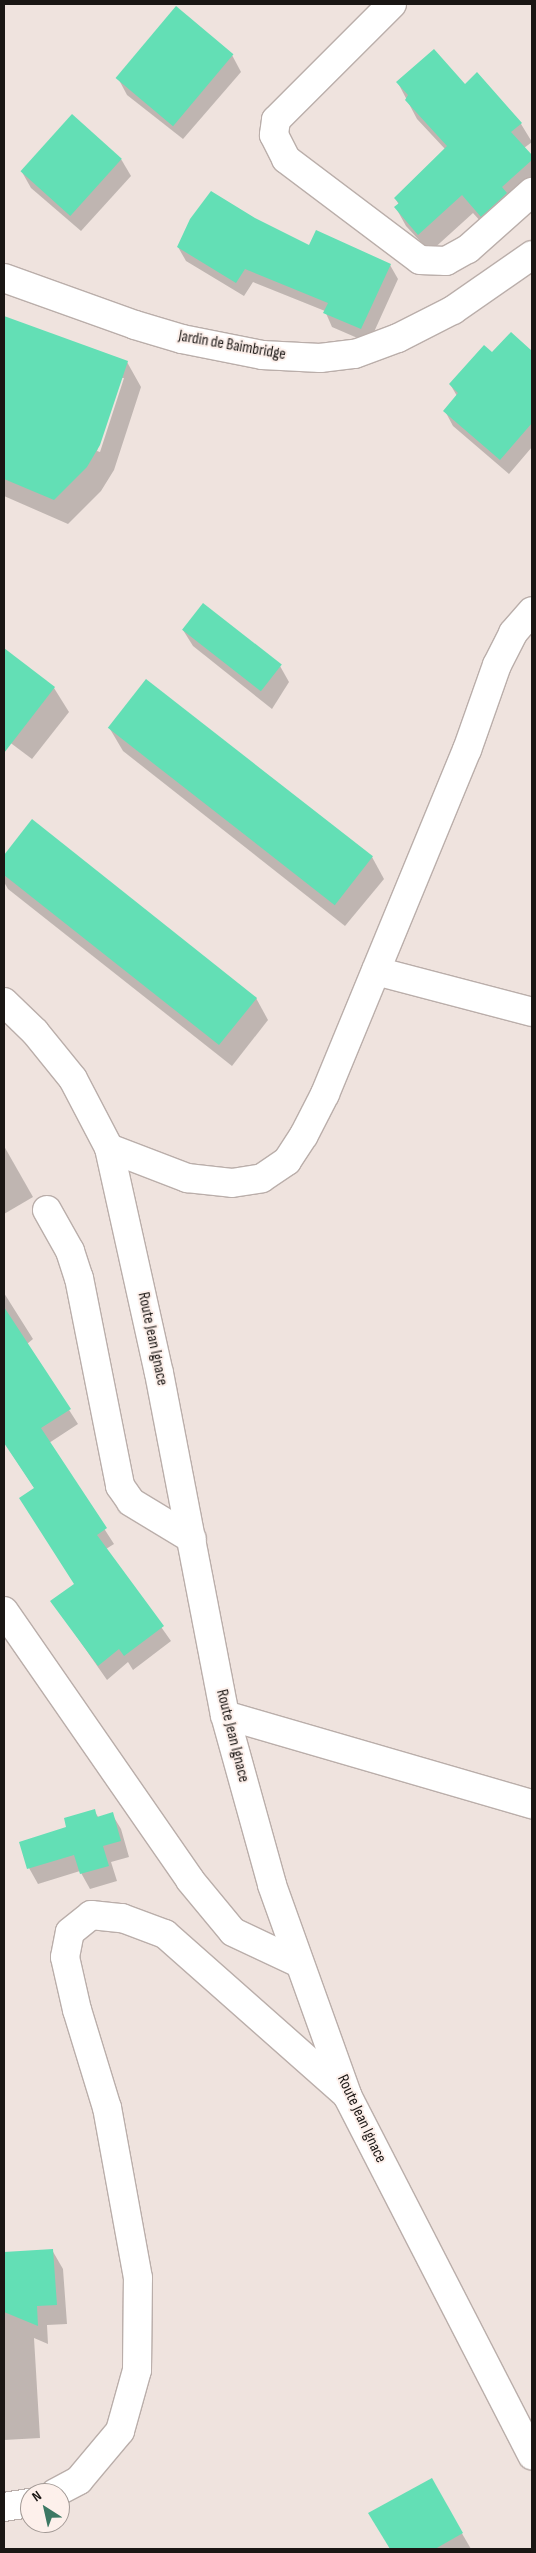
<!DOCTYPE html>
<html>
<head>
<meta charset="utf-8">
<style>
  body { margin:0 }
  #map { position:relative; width:536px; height:2553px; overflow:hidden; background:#efe3de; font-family:"Sofia Sans Condensed",sans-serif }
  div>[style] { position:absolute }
  .shadow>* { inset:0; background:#0003 }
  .building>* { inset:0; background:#63dfb5; transform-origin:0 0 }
  .roads { filter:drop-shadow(1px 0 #baaeaa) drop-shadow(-1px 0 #baaeaa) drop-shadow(0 1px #baaeaa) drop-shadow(0 -1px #baaeaa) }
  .minor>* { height:28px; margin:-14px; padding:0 14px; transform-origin:14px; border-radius:14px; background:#fff }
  span { translate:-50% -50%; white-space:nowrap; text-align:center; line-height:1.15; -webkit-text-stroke:4px #fdf0eb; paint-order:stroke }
  .street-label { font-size:16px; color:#1a1614 }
  .frame { position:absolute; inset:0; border:5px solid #1a1614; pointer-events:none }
  .north { position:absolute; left:20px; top:2483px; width:50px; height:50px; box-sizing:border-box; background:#fdf0eb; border:1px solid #a29995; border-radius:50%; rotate:325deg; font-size:14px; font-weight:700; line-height:20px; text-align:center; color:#1a1614 }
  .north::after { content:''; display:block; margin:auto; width:18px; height:22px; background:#3c7863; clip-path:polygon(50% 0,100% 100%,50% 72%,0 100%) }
</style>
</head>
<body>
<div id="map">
  <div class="shadow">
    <i style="clip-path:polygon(232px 55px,241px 72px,183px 139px,127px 95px,118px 78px)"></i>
    <i style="clip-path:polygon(477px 74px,521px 124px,532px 142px,524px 148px,532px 157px,532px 188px,492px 234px,473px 213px,430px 252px,406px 226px,396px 208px,399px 205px,395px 198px,445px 149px,417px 119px,398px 83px,465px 85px)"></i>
    <i style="clip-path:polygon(121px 159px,131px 176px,81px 231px,31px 188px,22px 172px)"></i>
    <i style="clip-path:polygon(254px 219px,309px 247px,390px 265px,398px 279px,369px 343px,332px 327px,325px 311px,253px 282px,244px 296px,186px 261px,178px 247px)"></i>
    <i style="clip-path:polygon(evenodd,4px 317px,127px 362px,141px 387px,114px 470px,101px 491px,68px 524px,4px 496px,4px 317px,121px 378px,124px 378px,100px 452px,97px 451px,121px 378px)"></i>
    <i style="clip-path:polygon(511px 334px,532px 353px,532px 447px,509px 474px,453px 426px,445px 411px,457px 396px,450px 384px,492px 354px)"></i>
    <i style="clip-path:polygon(183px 630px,280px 666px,289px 682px,272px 709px,193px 646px)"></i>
    <i style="clip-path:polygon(4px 649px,54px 688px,69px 712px,32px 759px,4px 738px)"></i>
    <i style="clip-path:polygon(110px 729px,372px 857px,384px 879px,345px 926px,123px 751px)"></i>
    <i style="clip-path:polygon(32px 821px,256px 998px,268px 1020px,232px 1066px,8px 889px,4px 882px,4px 857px)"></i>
    <i style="clip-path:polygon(4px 1146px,33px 1197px,4px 1214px)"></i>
    <i style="clip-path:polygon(4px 1293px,33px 1339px,27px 1344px,78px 1424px,49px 1443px,114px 1544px,106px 1549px,171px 1641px,133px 1670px,128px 1662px,107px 1680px,52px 1601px,75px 1585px,35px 1489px,4px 1442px)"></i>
    <i style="clip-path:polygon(94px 1811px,99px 1818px,112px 1814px,121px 1829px,129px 1857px,111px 1862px,117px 1881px,90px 1889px,80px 1871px,38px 1884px,29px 1868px,68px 1828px)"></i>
    <i style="clip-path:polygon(52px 2250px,63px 2269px,67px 2324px,47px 2325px,48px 2344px,34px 2338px,40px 2438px,4px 2440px,4px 2253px)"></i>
    <i style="clip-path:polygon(431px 2480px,471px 2549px,391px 2549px,370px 2513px)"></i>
  </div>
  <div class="building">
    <i style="left:176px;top:6px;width:75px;height:94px;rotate:40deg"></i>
    <i style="clip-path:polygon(434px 49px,465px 84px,477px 72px,522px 123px,511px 132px,532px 155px,532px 160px,502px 187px,507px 193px,481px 217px,462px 195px,418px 235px,394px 207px,399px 203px,394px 198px,447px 146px,405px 100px,408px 95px,396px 82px)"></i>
    <i style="left:72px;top:114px;width:67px;height:77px;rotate:42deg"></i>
    <i style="clip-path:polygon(211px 191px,255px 218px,309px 245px,316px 230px,391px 264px,361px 329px,323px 313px,328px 303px,245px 269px,236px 283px,177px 247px,190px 219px)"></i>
    <i style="clip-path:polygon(4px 316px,128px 361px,100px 445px,87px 467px,54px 500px,4px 479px)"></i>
    <i style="clip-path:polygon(511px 332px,532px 351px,532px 423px,500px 460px,443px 411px,458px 393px,449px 384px,484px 345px,492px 352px)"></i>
    <i style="left:203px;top:603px;width:100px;height:34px;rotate:38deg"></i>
    <i style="clip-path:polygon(4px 648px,55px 687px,4px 753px)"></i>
    <i style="left:146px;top:679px;width:288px;height:62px;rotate:38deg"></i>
    <i style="clip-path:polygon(32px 819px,257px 998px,219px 1045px,4px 875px,4px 855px)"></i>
    <i style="clip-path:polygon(4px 1307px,71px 1409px,41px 1428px,107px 1528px,97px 1535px,164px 1626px,124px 1656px,119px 1649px,98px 1666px,50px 1601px,74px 1584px,19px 1498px,34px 1488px,4px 1443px)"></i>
    <i style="clip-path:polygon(95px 1809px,97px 1817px,113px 1812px,121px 1841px,103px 1846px,109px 1866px,80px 1874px,74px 1855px,27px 1869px,19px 1842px,66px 1827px,64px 1818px)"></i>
    <i style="clip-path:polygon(53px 2249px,57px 2305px,37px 2306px,38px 2326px,4px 2312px,4px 2252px)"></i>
    <i style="clip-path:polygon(432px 2478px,463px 2533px,435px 2549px,390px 2549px,368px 2513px)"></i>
  </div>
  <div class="roads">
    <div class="minor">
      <i style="left:392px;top:4px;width:164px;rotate:135deg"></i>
      <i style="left:276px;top:120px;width:15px;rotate:98deg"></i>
      <i style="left:274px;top:135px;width:27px;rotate:63deg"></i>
      <i style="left:286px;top:159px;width:168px;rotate:37deg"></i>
      <i style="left:420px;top:260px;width:26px;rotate:2deg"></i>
      <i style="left:446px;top:261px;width:25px;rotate:-29deg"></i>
      <i style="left:468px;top:249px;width:86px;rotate:-41.7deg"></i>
      <i style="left:4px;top:278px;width:139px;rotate:19.7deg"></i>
      <i style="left:135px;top:325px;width:49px;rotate:16.6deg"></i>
      <i style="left:182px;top:339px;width:82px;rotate:11.3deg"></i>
      <i style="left:262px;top:355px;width:58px;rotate:3deg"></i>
      <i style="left:320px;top:358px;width:35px;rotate:-7deg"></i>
      <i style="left:355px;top:354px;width:46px;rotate:-20.4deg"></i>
      <i style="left:398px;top:338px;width:62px;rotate:-27deg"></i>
      <i style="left:453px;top:310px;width:96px;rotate:-34.8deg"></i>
      <i style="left:376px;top:971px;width:161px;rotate:14.7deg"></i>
      <i style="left:4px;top:1002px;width:43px;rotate:44.1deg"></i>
      <i style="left:35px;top:1032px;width:60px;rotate:51deg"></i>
      <i style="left:73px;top:1079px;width:78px;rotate:62.4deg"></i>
      <i style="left:109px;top:1148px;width:230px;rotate:77.5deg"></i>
      <i style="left:159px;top:1373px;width:348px;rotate:79.1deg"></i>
      <i style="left:225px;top:1715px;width:176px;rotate:74.5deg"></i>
      <i style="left:272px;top:1885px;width:225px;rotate:70.3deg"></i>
      <i style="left:348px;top:2097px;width:403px;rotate:62.8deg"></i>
      <i style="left:109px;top:1148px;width:84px;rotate:21deg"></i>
      <i style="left:187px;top:1178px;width:45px;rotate:6.3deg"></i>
      <i style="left:232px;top:1183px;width:30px;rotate:-9deg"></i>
      <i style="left:262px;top:1178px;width:30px;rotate:-34deg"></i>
      <i style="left:287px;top:1161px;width:31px;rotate:-57deg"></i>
      <i style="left:304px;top:1135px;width:46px;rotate:-62.9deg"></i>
      <i style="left:325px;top:1094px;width:372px;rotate:-67.6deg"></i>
      <i style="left:467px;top:750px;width:90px;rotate:-70.6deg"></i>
      <i style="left:497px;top:665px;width:36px;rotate:-63deg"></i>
      <i style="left:513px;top:633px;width:29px;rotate:-49deg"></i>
      <i style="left:47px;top:1210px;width:47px;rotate:60.7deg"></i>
      <i style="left:70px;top:1251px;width:28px;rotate:72deg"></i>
      <i style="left:79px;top:1278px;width:212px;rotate:78.8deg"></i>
      <i style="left:120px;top:1486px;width:19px;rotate:55deg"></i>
      <i style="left:131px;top:1502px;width:71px;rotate:31.2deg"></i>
      <i style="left:4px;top:1611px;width:327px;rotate:55.3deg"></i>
      <i style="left:190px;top:1880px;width:67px;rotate:50.4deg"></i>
      <i style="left:233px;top:1932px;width:73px;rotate:25.2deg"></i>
      <i style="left:225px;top:1715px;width:320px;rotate:16.2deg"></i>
      <i style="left:55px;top:2493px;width:27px;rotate:-28deg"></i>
      <i style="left:79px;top:2480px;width:64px;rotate:-50.1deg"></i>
      <i style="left:120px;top:2431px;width:63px;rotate:-74.4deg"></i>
      <i style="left:137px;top:2370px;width:92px;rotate:-89.4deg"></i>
      <i style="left:138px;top:2278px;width:173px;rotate:-100.3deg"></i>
      <i style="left:107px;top:2108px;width:102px;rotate:-107deg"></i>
      <i style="left:77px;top:2010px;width:54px;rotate:-102.8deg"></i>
      <i style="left:65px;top:1957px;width:25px;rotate:-79deg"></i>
      <i style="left:70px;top:1932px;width:27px;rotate:-39deg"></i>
      <i style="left:91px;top:1915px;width:31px;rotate:6deg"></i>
      <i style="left:122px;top:1918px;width:46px;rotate:20.4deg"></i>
      <i style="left:165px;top:1934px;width:243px;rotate:41.5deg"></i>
      <i style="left:4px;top:2507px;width:26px;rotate:-9deg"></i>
    </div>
  </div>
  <div class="street-label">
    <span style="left:232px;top:346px;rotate:10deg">Jardin de Baimbridge</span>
    <span style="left:152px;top:1339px;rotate:78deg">Route Jean Ignace</span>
    <span style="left:232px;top:1736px;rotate:76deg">Route Jean Ignace</span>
    <span style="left:361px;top:2119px;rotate:65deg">Route Jean Ignace</span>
  </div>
  <div class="frame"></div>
  <div class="north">N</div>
</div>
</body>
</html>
